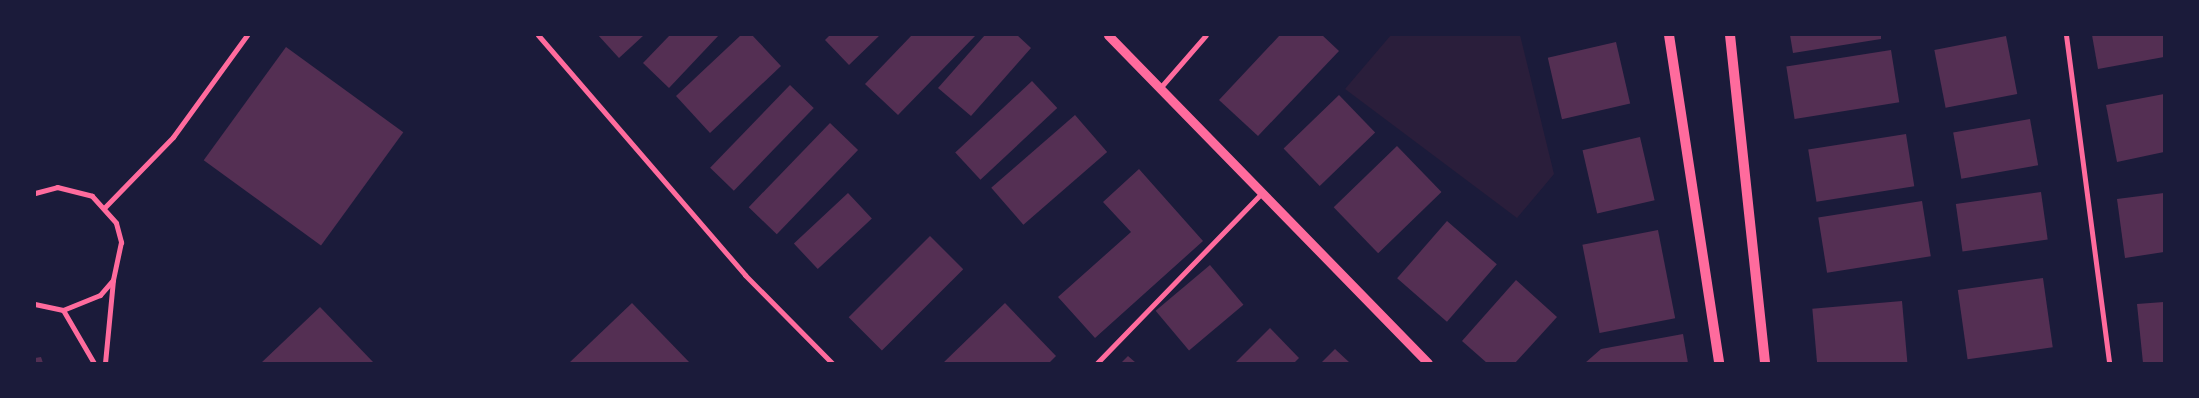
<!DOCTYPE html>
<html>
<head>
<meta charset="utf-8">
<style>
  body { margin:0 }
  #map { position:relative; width:2199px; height:398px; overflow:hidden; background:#1b1b3a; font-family:"Varela Round",sans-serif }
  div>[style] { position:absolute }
  .green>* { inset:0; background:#2a1e3b }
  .building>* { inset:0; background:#542f53; transform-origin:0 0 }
  .minor>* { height:5px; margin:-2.5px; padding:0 2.5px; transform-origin:2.5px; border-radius:2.5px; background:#ff6b9d }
  .tertiary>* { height:9px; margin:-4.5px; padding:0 4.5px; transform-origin:4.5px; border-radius:4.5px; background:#ff6b9d }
  .secondary>* { height:10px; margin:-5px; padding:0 5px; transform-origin:5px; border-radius:5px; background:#ff6b9d }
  span { translate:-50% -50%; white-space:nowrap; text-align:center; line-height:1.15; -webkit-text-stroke:4px #1b1b3a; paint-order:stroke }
  .frame { position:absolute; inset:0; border:36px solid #1b1b3a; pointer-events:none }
</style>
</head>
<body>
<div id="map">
  <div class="green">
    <i style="clip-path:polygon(1391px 35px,1520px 35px,1554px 174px,1517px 218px,1345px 89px)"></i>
  </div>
  <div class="building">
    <i style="clip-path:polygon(598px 35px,644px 35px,619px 58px)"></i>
    <i style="clip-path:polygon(670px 35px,719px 35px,669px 88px,643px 63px)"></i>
    <i style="clip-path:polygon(741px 35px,752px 35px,781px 66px,710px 133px,676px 96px)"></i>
    <i style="clip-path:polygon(830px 35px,880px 35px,849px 65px,825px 40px)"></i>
    <i style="clip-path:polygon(912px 35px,976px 35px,898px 115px,865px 84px)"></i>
    <i style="clip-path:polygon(985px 35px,1017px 35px,1031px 48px,971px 116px,938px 88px)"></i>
    <i style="clip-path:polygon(1280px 35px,1322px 35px,1339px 51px,1258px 136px,1219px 100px)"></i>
    <i style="clip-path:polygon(1790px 35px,1881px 35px,1881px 39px,1793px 53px)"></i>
    <i style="clip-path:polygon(2092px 35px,2164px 35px,2164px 57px,2098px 69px)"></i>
    <i style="left:2006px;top:36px;width:59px;height:73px;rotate:79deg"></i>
    <i style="left:1616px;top:42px;width:63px;height:70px;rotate:77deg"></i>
    <i style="left:286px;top:47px;width:145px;height:140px;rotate:36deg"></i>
    <i style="left:1891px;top:50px;width:53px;height:106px;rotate:81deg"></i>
    <i style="left:1032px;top:81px;width:37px;height:105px;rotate:47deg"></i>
    <i style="left:790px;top:85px;width:33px;height:115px;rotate:44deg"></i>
    <i style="clip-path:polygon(2164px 94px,2164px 152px,2117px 162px,2106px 105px)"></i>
    <i style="left:1339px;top:95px;width:52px;height:77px;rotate:46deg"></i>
    <i style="left:1075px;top:115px;width:49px;height:111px;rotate:49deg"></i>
    <i style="left:2030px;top:119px;width:47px;height:78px;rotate:80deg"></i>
    <i style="left:830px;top:123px;width:39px;height:117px;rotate:44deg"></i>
    <i style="left:1906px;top:134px;width:53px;height:99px;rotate:81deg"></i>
    <i style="left:1640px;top:137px;width:65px;height:59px;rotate:77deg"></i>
    <i style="left:1397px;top:146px;width:64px;height:88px;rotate:46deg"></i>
    <i style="clip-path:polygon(1139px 169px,1203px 241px,1095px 338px,1058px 297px,1131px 232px,1103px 202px)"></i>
    <i style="left:2041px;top:192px;width:48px;height:86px;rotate:82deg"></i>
    <i style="left:848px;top:193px;width:35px;height:74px;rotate:47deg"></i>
    <i style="clip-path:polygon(2164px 193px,2164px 252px,2125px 258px,2117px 199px)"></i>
    <i style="left:1922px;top:201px;width:56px;height:105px;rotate:81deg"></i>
    <i style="left:1447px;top:221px;width:66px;height:76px;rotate:41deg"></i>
    <i style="left:1658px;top:230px;width:90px;height:77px;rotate:79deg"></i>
    <i style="left:930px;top:236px;width:47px;height:115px;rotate:45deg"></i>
    <i style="left:1210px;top:265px;width:52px;height:71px;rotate:50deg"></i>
    <i style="left:2043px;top:278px;width:70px;height:86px;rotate:82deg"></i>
    <i style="clip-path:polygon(1516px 280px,1557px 317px,1515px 363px,1487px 363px,1462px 341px)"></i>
    <i style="left:1902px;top:301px;width:62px;height:90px;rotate:85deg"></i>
    <i style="clip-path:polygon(2164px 302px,2164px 363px,2143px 363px,2137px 304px)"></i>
    <i style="clip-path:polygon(632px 303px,690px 363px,569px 363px)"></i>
    <i style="clip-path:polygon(1005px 303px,1056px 356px,1049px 363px,943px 363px)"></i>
    <i style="clip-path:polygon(320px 307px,374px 363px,261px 363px)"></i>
    <i style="clip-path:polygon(1270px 328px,1299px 358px,1294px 363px,1235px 363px)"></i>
    <i style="clip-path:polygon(1683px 334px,1688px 363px,1585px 363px,1601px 349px)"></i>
    <i style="clip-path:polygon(1335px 349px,1350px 363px,1321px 363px)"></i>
    <i style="clip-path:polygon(1128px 356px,1136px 363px,1121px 363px)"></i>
    <i style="clip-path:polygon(41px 357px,43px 363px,35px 363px,35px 358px)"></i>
  </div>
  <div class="minor">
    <i style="left:538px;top:35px;width:317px;rotate:49.2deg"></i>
    <i style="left:745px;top:275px;width:124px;rotate:45.3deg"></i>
    <i style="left:2066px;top:35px;width:331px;rotate:82.5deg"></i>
    <i style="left:1160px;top:88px;width:70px;rotate:-49deg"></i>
    <i style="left:35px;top:193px;width:23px;rotate:-15deg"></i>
    <i style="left:57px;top:187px;width:36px;rotate:14deg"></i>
    <i style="left:92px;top:196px;width:36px;rotate:48deg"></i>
    <i style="left:116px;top:223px;width:20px;rotate:75deg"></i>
    <i style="left:121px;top:242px;width:39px;rotate:102deg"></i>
    <i style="left:113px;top:280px;width:20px;rotate:131deg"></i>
    <i style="left:100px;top:295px;width:40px;rotate:158deg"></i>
    <i style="left:63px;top:310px;width:29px;rotate:-168deg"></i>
    <i style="left:105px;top:207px;width:98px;rotate:-45.8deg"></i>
    <i style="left:173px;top:137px;width:126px;rotate:-54deg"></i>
    <i style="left:63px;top:310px;width:61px;rotate:59.7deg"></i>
    <i style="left:105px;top:363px;width:83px;rotate:-84.5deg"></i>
    <i style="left:1097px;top:363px;width:234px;rotate:-45.9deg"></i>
  </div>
  <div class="tertiary">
    <i style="left:1108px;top:35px;width:458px;rotate:45.7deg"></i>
  </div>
  <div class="secondary">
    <i style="left:1669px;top:35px;width:332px;rotate:81.3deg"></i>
    <i style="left:1730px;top:35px;width:330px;rotate:83.9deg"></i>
  </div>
  <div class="frame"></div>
</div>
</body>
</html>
